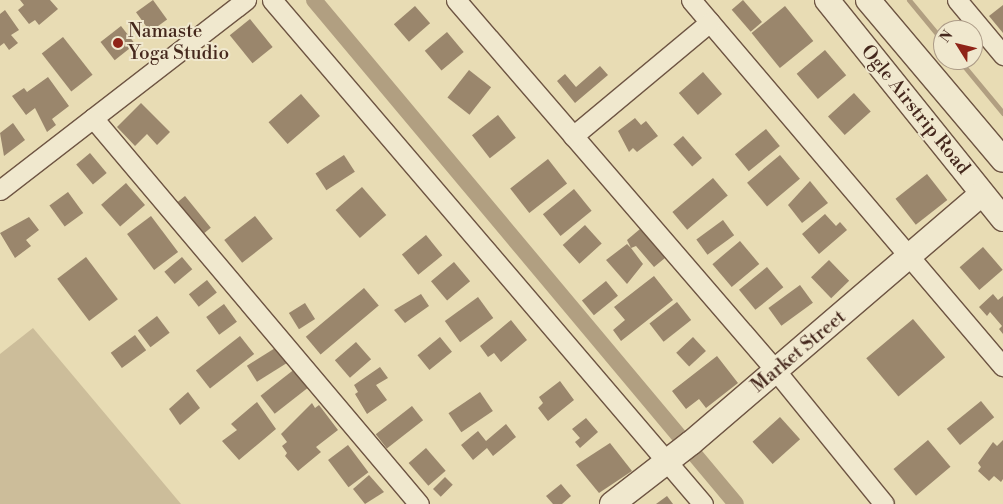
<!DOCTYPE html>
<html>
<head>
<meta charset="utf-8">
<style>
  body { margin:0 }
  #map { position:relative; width:1003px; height:504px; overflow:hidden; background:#e8dcb4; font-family:"Libre Bodoni",serif }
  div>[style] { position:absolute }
  .green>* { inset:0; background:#ccbd9a }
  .stream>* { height:5px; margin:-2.5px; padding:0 2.5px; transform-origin:2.5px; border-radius:2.5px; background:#b19f81 }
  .canal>* { height:16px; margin:-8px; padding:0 8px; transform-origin:8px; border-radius:8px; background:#b19f81 }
  .building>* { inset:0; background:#9a866c; transform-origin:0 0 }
  .roads { filter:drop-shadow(1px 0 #6e5543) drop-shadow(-1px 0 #6e5543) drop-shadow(0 1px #6e5543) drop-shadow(0 -1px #6e5543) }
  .minor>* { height:19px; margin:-9.5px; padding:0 9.5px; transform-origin:9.5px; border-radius:9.5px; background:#f0e8ce }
  .tertiary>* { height:24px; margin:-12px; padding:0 12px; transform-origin:12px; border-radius:12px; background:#f0e8ce }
  .dots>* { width:14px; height:14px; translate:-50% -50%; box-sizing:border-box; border:2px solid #f0e8ce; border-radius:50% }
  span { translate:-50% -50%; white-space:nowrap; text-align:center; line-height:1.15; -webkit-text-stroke:4px #f0e8ce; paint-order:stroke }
  .poi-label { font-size:19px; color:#45281d }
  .left { translate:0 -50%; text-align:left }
  .street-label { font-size:19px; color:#45281d }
  .north { position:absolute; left:933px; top:20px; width:50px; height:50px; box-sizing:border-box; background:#f0e8ce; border:1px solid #ac9b87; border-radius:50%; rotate:306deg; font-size:14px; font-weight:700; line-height:20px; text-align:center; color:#45281d }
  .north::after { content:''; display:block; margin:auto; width:18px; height:22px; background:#8f2418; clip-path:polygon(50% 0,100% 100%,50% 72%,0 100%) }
</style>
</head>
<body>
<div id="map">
  <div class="green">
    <i style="clip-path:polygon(33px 328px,181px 504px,0 504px,0 354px)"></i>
  </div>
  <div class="stream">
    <i style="left:909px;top:0;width:53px;rotate:50.3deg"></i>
    <i style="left:959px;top:60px;width:69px;rotate:50.3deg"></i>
  </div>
  <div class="canal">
    <i style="left:314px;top:0;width:657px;rotate:50.06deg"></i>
  </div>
  <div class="building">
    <i style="clip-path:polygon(20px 0,50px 0,58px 9px,39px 25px,35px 20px,29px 24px,18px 10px,24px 5px)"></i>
    <i style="left:153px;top:0;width:24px;height:21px;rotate:54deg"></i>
    <i style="left:743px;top:0;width:29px;height:15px;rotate:49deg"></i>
    <i style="clip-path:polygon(1003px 5px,1003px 33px,989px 16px)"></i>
    <i style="left:415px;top:6px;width:23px;height:28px;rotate:49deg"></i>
    <i style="left:785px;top:6px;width:45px;height:43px;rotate:51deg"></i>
    <i style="clip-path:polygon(5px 10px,19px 30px,11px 35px,18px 43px,9px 50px,4px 43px,0 46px,0 14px)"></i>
    <i style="left:250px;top:19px;width:36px;height:26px;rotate:51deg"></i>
    <i style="left:121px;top:26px;width:23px;height:26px;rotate:52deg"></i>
    <i style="left:447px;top:32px;width:26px;height:29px;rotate:50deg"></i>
    <i style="left:63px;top:37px;width:48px;height:27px;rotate:52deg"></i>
    <i style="left:825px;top:50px;width:33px;height:37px;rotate:50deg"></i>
    <i style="clip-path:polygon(600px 66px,608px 75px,575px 103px,557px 81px,565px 74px,576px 87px)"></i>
    <i style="left:469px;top:70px;width:28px;height:35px;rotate:38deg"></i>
    <i style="left:703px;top:72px;width:29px;height:32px;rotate:49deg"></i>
    <i style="clip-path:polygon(48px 77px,69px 106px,52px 119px,56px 125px,47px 132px,35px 108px,26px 115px,12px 96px,24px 88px,27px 92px)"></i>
    <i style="left:854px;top:93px;width:25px;height:35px;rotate:48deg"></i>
    <i style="left:301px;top:94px;width:29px;height:43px;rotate:49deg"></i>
    <i style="clip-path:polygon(141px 103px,170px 132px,157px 145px,147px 134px,135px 146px,117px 127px)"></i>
    <i style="left:498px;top:115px;width:29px;height:33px;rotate:52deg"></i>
    <i style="clip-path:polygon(635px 118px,641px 125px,646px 121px,658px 136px,637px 152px,633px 148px,629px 152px,618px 131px)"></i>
    <i style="clip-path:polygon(13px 123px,25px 140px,4px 156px,0 133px)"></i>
    <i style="left:766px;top:129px;width:22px;height:40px;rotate:51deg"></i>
    <i style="left:683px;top:136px;width:29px;height:13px;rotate:49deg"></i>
    <i style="left:90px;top:153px;width:26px;height:18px;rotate:50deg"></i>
    <i style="left:344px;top:155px;width:20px;height:34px;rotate:57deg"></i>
    <i style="left:780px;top:155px;width:31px;height:43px;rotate:50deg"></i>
    <i style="left:548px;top:159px;width:31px;height:48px;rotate:52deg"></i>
    <i style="left:927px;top:174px;width:33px;height:40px;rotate:52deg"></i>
    <i style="left:713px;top:178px;width:23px;height:53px;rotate:50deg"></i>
    <i style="clip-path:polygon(810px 181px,828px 203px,802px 223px,788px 205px)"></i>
    <i style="left:126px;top:183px;width:29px;height:33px;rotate:49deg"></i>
    <i style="left:362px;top:187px;width:37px;height:35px;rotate:49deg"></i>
    <i style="left:574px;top:189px;width:28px;height:40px;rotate:51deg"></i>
    <i style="left:68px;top:192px;width:26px;height:23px;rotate:54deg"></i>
    <i style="left:185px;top:196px;width:41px;height:11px;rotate:51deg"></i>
    <i style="clip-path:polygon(825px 214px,836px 226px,840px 222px,847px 230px,819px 254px,802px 234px)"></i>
    <i style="left:151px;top:216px;width:45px;height:30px;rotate:53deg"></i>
    <i style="left:255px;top:216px;width:29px;height:39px;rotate:52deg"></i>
    <i style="clip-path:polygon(29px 217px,39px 230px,26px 240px,31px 246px,15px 258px,0 233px)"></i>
    <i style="left:723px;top:220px;width:19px;height:33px;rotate:54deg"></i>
    <i style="left:585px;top:225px;width:25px;height:30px;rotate:48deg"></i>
    <i style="clip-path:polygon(640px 229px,665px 258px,654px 267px,636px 246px,631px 248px,643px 264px,627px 284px,606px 260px,627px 244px,631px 248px,627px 240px)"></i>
    <i style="left:426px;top:235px;width:26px;height:31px;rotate:51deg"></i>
    <i style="left:740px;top:241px;width:30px;height:36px;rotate:50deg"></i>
    <i style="left:983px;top:247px;width:30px;height:31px;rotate:49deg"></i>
    <i style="left:86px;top:257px;width:53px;height:36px;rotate:53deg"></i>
    <i style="left:182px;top:257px;width:16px;height:23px;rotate:50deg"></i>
    <i style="left:829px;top:260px;width:29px;height:25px;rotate:46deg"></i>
    <i style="left:454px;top:262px;width:25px;height:30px;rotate:50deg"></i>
    <i style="left:767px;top:267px;width:26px;height:36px;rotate:51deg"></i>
    <i style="clip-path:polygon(654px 276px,673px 300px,621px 341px,613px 330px,625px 320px,614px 307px)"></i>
    <i style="left:207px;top:280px;width:16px;height:23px;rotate:52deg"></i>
    <i style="left:606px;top:281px;width:19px;height:31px;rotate:51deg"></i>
    <i style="left:800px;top:285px;width:22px;height:39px;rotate:54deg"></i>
    <i style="left:364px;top:288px;width:23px;height:76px;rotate:50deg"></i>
    <i style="clip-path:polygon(421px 294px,429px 306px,405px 323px,394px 310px)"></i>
    <i style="clip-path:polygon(993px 294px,998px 300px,1003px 296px,1003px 334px,999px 329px,1002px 326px,990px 312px,987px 316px,979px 307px)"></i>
    <i style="left:478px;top:297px;width:26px;height:41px;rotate:54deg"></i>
    <i style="left:677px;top:302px;width:23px;height:35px;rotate:52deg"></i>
    <i style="left:305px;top:303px;width:19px;height:19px;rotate:58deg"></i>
    <i style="left:224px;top:304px;width:22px;height:22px;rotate:54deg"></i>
    <i style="left:157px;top:316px;width:21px;height:24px;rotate:53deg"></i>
    <i style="left:913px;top:319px;width:50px;height:61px;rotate:50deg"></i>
    <i style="clip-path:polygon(511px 320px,527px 340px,501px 362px,494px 353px,488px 357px,480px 346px)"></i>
    <i style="left:135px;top:335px;width:19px;height:30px;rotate:54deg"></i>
    <i style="left:240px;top:336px;width:23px;height:56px;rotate:52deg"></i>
    <i style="left:440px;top:337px;width:19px;height:29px;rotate:51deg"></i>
    <i style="left:693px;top:337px;width:19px;height:23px;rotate:47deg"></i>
    <i style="left:356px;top:342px;width:23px;height:28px;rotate:49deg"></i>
    <i style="left:280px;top:345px;width:19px;height:39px;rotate:58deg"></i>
    <i style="clip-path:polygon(717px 356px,738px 383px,706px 408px,699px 399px,686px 409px,672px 391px)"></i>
    <i style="clip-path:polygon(380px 367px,388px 378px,376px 385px,387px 400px,367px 414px,355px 394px,358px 392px,354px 385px)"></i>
    <i style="left:296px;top:368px;width:23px;height:45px;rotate:52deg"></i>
    <i style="clip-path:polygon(560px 381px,574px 400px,548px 421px,538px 408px,543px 403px,539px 397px)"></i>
    <i style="clip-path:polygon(188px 392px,200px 408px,180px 425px,169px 409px)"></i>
    <i style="left:480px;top:392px;width:23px;height:38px;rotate:56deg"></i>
    <i style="left:981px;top:401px;width:21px;height:44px;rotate:51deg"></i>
    <i style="clip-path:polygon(257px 402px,276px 429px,239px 460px,222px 441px,237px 430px,231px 424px)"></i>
    <i style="clip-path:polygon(312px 403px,315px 408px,319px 405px,338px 430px,316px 447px,321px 452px,298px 471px,285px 456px,287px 453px,282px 446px,287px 442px,281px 434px)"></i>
    <i style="left:412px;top:406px;width:18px;height:46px;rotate:52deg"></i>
    <i style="left:780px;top:417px;width:30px;height:37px;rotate:48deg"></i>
    <i style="clip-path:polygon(586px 418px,598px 432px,580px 448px,575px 442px,580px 438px,572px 429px)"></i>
    <i style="clip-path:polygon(506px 424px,516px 437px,493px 456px,487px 448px,473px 460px,461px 445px,478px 431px,486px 441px)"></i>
    <i style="left:928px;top:440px;width:35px;height:45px;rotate:50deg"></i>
    <i style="clip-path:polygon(1003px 440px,1003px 479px,1001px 482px,994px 476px,989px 481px,978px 471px,981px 467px,978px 463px,993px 442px,997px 446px)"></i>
    <i style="clip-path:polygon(610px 443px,632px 471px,599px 493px,576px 465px)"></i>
    <i style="left:348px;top:445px;width:34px;height:25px;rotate:53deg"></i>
    <i style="left:426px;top:448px;width:30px;height:23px;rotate:49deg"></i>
    <i style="clip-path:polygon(369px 475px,384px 492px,365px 504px,353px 489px)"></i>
    <i style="left:445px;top:477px;width:11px;height:17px;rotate:45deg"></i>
    <i style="clip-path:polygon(561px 484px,571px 496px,562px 504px,553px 504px,546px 496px)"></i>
    <i style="clip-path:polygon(667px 496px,673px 504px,656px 504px)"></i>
  </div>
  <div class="roads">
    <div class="minor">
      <i style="left:272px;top:0;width:663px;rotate:49.46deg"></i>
      <i style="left:456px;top:0;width:490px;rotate:49.2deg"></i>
      <i style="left:776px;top:371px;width:171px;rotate:50.9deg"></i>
      <i style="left:691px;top:0;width:481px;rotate:49.6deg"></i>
      <i style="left:957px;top:0;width:72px;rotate:50.1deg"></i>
      <i style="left:93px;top:118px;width:505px;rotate:49.82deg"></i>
      <i style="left:573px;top:136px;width:178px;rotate:-39.8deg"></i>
      <i style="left:0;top:190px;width:311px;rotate:-37.7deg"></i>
    </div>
    <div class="tertiary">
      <i style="left:827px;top:0;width:281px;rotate:51.2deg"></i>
      <i style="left:868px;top:0;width:209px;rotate:49.8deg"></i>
      <i style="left:612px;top:504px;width:100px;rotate:-37.7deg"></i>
      <i style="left:691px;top:443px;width:383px;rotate:-40.6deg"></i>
    </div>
  </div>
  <div class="dots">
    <i style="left:118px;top:43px;background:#8f2418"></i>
  </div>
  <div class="poi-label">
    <span class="left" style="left:128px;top:43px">Namaste<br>Yoga Studio</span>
  </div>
  <div class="street-label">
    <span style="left:915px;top:110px;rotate:51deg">Ogle Airstrip Road</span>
    <span style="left:799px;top:352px;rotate:-40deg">Market Street</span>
  </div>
  <div class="north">N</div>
</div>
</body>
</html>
